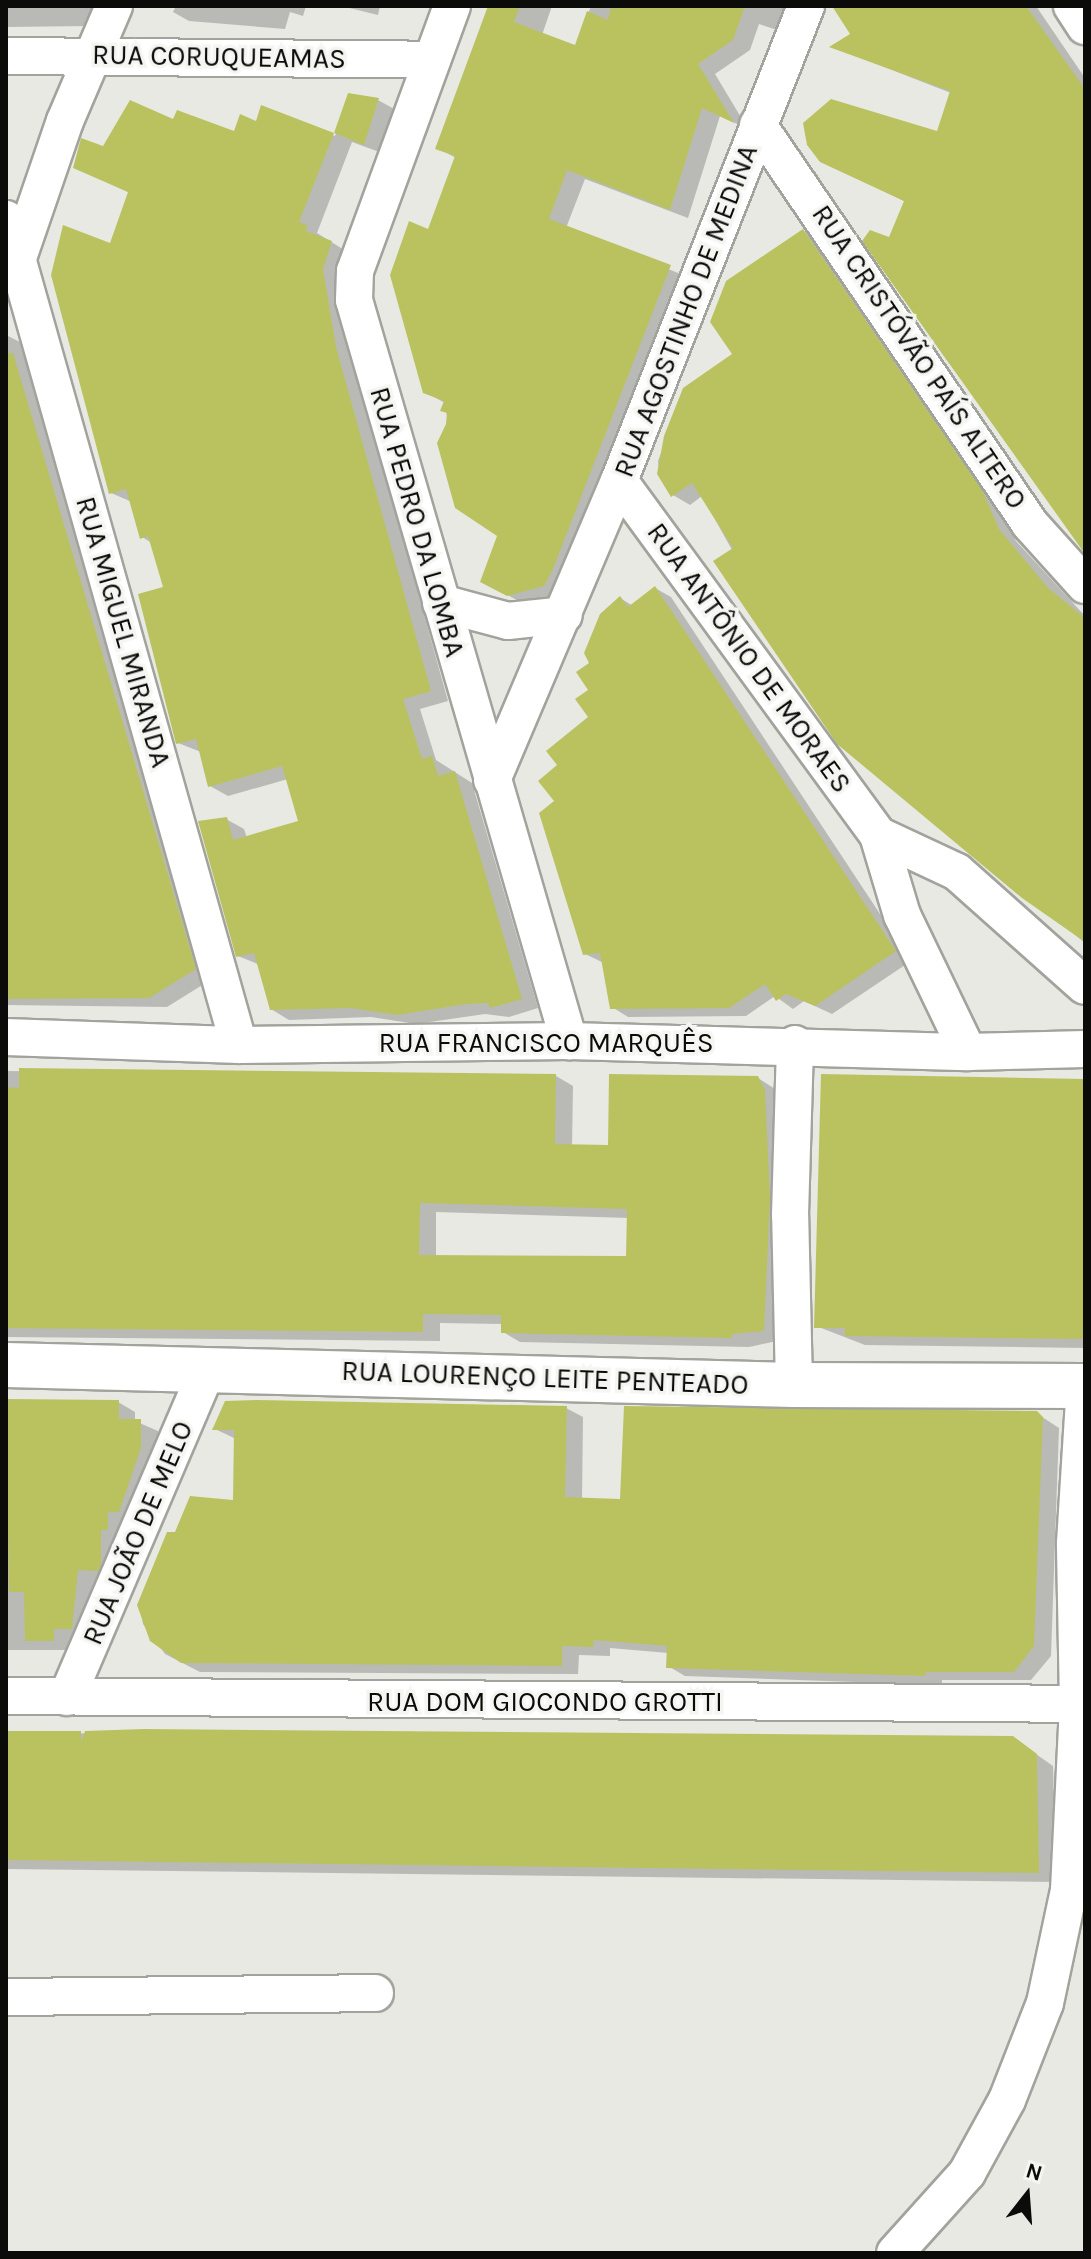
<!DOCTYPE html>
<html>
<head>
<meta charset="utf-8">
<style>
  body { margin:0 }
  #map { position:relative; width:1091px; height:2259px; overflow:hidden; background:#e8e9e3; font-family:Karla,sans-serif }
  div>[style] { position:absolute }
  .shadow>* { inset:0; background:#0003 }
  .building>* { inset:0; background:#bac260 }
  .roads { filter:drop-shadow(2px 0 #a2a39d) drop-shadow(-2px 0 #a2a39d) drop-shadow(0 2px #a2a39d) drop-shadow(0 -2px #a2a39d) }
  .street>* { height:36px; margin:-18px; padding:0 18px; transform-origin:18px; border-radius:18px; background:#fff }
  .secondary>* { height:44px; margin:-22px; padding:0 22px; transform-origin:22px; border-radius:22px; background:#fff }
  span { translate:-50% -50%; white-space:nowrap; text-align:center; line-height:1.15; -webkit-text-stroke:7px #f5f6f1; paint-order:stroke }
  .street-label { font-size:28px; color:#0b0b0a }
  .frame { position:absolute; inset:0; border:8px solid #0b0b0a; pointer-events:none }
  .north { position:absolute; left:987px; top:2155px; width:80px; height:80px; -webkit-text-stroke:6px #f5f6f1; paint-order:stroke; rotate:17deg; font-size:22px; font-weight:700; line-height:32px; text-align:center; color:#0b0b0a }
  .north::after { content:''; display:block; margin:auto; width:28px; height:36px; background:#0b0b0a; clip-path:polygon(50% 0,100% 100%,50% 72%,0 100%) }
</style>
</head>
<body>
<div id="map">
  <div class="shadow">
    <i style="clip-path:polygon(6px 6px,100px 6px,90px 26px,6px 27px)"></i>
    <i style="clip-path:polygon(176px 6px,306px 6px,303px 16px,290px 12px,285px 29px,189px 21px,173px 12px)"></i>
    <i style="clip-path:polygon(341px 6px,380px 6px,378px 15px)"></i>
    <i style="clip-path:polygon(491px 6px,552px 6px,542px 35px,576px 47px,591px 6px,789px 6px,780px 31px,759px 24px,750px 50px,715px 74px,748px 129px,720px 116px,688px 218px,585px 179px,566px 228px,688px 277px,560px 596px,526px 605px,500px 591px,499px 536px,448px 424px,445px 403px,425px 392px,456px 158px,438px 148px)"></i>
    <i style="clip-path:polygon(834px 6px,1036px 6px,1085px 78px,1085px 544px,943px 355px,865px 241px,890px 240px,906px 202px,821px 161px,938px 134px,951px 93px,833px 47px,852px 35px)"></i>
    <i style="clip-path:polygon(350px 96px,378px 100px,396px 110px,382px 153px,352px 142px,317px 233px,349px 253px,353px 359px,448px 701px,420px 709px,436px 760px,472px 783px,538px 1008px,509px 1017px,485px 1014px,416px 1024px,371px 1017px,289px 1020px,271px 1009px,260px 965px,238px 956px,226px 819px,244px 829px,247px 838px,301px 823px,288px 779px,228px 796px,210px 786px,201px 752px,178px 743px,165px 588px,152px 543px,142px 537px,132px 502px,111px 493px,53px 275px,111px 246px,130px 193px,75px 167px,104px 148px,174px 122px,235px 134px,257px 123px,263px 108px,335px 136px)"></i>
    <i style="clip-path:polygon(803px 231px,820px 241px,1000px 504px,1016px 541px,1085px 616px,1085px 943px,839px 742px,702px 496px,690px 505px,673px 495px,659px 474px,658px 461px,686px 388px,735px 354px)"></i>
    <i style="clip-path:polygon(6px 335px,24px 344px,212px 979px,167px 1007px,6px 1005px)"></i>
    <i style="clip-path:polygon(655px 588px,671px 597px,911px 961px,832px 1014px,804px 1001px,793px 1009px,775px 996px,746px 1016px,628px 1017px,612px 1007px,604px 963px,585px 954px,557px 801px,560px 765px,591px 717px,592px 664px,620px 598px,633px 606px)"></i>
    <i style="clip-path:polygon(evenodd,6px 1071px,556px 1076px,573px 1086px,572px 1147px,609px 1147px,758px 1078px,775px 1089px,782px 1102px,781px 1340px,749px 1347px,520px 1342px,503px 1332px,503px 1324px,440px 1323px,440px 1341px,6px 1337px,6px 1071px,436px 1212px,629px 1218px,628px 1258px,436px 1257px,436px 1212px)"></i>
    <i style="clip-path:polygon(1085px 1081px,1085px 1348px,865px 1345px,816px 1326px)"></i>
    <i style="clip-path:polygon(6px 1400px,118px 1402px,135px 1412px,135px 1421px,158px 1431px,158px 1458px,116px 1580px,95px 1579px,89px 1638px,71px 1638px,71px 1650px,6px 1650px)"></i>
    <i style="clip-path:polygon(566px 1408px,583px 1417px,582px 1500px,622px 1501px,1036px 1413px,1059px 1428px,1051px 1656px,1031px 1680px,942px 1680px,942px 1685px,685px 1676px,668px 1666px,668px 1653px,610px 1648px,610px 1656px,579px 1655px,578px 1674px,200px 1672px,165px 1654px,143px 1624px,140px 1604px,176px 1534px,235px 1502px,236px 1439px,215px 1429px)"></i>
    <i style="clip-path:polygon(6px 1733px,1013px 1738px,1053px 1766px,1056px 1882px,6px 1869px)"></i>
  </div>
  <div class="building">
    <i style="clip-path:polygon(488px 6px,520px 6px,514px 22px,575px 45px,587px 11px,608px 20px,611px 6px,745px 6px,733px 40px,698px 64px,734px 123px,702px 108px,670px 210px,567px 170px,549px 219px,671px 265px,553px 569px,544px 586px,507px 596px,480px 582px,497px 536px,455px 508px,437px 443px,446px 424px,447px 413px,440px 411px,444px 401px,423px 393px,390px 275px,409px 221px,428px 229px,455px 156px,435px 149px)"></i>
    <i style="clip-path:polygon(832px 6px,1026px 6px,1085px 89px,1085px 554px,862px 241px,870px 230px,889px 237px,904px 201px,820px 162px,807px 145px,803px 123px,831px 99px,937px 131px,950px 91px,829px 47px,850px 34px)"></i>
    <i style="clip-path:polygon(348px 93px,379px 98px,364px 145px,334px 133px,299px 222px,307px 225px,306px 231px,332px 241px,323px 269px,336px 347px,431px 691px,403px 699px,422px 759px,432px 756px,438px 776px,455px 771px,522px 999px,490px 1008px,488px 1003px,466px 1004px,397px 1015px,351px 1008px,270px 1010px,254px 953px,236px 957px,198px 821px,227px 817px,233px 840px,298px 821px,282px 766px,208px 787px,196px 739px,176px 744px,138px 594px,163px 587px,148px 536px,140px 539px,126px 489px,109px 494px,51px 275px,63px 225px,110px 243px,128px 192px,73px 168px,81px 138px,103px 146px,130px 100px,173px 119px,177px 110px,234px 131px,240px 114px,256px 121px,261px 105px,334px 133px)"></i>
    <i style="clip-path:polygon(803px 229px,983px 492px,999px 529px,1048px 588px,1085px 618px,1085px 942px,1022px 898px,837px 744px,713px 561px,733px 548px,692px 483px,671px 497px,657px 474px,664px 436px,683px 388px,732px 354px,710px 322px,726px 281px)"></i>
    <i style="clip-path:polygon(13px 353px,196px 969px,149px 998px,6px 999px,6px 354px)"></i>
    <i style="clip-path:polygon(655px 586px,896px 951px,815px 1006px,786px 994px,776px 1001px,765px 984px,729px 1008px,610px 1009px,600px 953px,583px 955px,539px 813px,554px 801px,538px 781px,557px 765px,546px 751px,588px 717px,575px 699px,588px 690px,576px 672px,589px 663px,584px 653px,600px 614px,620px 596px,628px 607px)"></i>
    <i style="clip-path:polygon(evenodd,19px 1068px,556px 1074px,555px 1144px,608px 1145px,609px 1074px,758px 1076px,765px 1090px,770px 1198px,764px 1331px,732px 1334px,732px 1338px,501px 1333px,501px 1315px,423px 1314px,423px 1332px,6px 1328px,6px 1087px,19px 1088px,19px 1068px,420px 1203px,627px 1209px,626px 1256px,419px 1255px,420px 1203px)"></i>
    <i style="clip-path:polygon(821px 1074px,1085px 1079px,1085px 1339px,845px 1336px,845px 1328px,814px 1328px)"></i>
    <i style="clip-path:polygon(6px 1399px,119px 1400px,119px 1419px,141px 1419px,141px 1448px,119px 1512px,108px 1512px,108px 1530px,101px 1530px,101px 1564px,98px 1571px,78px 1570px,72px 1629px,54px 1629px,54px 1641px,25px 1641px,24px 1592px,9px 1592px)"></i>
    <i style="clip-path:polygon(258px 1400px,567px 1406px,565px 1497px,620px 1499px,624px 1406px,1037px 1411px,1043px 1417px,1034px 1646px,1014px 1672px,926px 1672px,925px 1676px,666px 1668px,667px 1646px,594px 1640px,593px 1647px,562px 1646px,562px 1666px,181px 1663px,150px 1641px,137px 1605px,167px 1532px,175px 1532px,190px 1496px,233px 1500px,234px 1430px,212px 1430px,225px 1401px)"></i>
    <i style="clip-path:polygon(144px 1729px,1013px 1736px,1037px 1754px,1039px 1873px,6px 1860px,6px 1731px,81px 1731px,81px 1742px,85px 1731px)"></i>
  </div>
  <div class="roads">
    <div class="street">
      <i style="left:452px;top:6px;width:282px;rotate:110.1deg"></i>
      <i style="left:355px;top:271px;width:29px;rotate:92deg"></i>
      <i style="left:354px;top:300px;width:772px;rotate:73.82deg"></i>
      <i style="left:1072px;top:6px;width:24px;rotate:57deg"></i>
      <i style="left:6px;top:56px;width:426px;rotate:0.5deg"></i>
      <i style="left:758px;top:125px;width:483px;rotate:55.7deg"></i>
      <i style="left:1030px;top:524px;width:82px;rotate:48deg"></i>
      <i style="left:6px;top:219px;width:858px;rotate:74.25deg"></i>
      <i style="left:18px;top:258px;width:145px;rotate:-71.1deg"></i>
      <i style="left:65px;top:121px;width:125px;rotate:-66.9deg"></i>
      <i style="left:619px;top:481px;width:439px;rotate:53.8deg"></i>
      <i style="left:878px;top:835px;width:84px;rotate:73.3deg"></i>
      <i style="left:902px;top:915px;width:152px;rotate:64.3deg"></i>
      <i style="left:441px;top:603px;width:69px;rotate:15deg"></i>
      <i style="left:508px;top:621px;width:56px;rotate:-6.1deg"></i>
      <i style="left:492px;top:780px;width:325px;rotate:-67deg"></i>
      <i style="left:619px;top:481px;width:510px;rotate:-68.51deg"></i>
      <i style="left:878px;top:835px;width:87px;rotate:25.1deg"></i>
      <i style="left:957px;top:872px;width:171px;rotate:41.7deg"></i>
      <i style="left:6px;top:1037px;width:233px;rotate:2deg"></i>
      <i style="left:239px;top:1045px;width:330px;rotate:-0.7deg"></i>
      <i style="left:569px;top:1041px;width:399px;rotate:1.6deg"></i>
      <i style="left:968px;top:1052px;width:117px;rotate:-1.5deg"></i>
      <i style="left:794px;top:1385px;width:170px;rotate:-91.3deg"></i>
      <i style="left:790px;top:1215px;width:171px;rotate:-88.3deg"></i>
      <i style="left:6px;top:1696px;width:1079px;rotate:0.42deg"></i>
      <i style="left:67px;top:1697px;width:358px;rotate:-66.8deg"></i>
      <i style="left:6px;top:1997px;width:369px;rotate:-0.6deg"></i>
      <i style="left:895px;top:2253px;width:108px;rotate:-48deg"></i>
      <i style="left:967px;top:2173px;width:83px;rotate:-61.3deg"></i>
      <i style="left:1007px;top:2100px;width:104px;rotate:-68.6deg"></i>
      <i style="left:1045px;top:2003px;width:116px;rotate:-78deg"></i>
      <i style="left:1069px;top:1890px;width:186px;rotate:-87.2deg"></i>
      <i style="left:1078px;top:1704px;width:161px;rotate:-91.1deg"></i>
      <i style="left:1075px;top:1543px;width:157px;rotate:-86.4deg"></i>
    </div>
    <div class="secondary">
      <i style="left:6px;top:1365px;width:788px;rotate:1.45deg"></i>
      <i style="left:794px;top:1385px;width:291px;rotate:0.2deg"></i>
    </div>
  </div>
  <div class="street-label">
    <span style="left:219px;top:57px;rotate:1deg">RUA CORUQUEAMAS</span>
    <span style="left:686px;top:311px;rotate:-69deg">RUA AGOSTINHO DE MEDINA</span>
    <span style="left:919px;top:357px;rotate:56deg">RUA CRISTÓVÃO PAÍS ALTERO</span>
    <span style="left:417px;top:522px;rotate:74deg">RUA PEDRO DA LOMBA</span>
    <span style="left:123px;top:632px;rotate:74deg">RUA MIGUEL MIRANDA</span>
    <span style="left:749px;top:658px;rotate:54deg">RUA ANTÔNIO DE MORAES</span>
    <span style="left:546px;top:1043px">RUA FRANCISCO MARQUÊS</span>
    <span style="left:545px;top:1378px;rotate:2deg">RUA LOURENÇO LEITE PENTEADO</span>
    <span style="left:138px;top:1533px;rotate:-67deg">RUA JOÃO DE MELO</span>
    <span style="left:545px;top:1702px">RUA DOM GIOCONDO GROTTI</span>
  </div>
  <div class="frame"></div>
  <div class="north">N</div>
</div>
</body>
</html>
